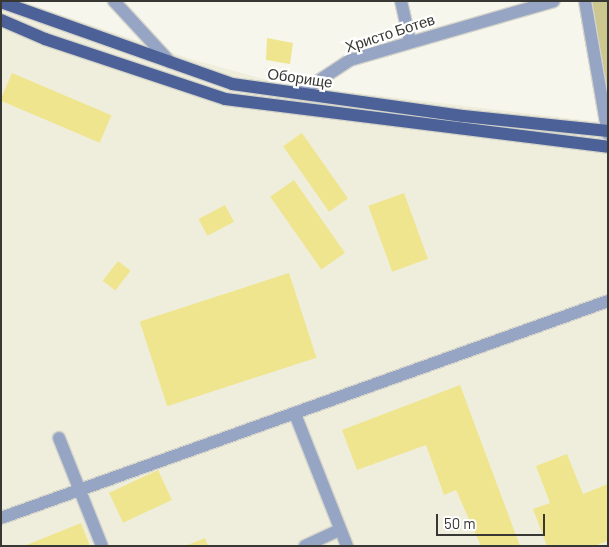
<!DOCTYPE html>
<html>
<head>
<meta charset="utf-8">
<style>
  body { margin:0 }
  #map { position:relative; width:609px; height:547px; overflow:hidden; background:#f7f6ec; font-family:Barlow,sans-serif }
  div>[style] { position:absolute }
  .built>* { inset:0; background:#efeedc }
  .green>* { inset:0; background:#ccc68f }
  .building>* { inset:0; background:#efe58e; transform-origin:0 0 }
  .roads { filter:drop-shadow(1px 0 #d4d4cb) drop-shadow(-1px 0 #d4d4cb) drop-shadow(0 1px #d4d4cb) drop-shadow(0 -1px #d4d4cb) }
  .minor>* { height:12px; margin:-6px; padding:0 6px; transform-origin:6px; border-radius:6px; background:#97a5c5 }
  .major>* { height:12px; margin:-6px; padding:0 6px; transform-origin:6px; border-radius:6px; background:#4b6198 }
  span { translate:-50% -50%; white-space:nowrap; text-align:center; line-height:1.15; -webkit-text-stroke:4.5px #fff; paint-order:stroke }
  .street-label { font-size:15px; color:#373733 }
  .frame { position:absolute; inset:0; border:2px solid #373733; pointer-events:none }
  .scale { position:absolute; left:436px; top:514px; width:109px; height:22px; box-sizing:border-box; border:2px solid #373733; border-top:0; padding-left:6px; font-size:15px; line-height:18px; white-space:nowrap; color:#373733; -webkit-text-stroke:4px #fff; paint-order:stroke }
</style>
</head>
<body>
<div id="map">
  <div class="built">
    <i style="clip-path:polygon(1px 1px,21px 1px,191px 59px,281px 84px,608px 123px,608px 546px,1px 546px)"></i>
  </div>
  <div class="green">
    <i style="clip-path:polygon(585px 1px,608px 1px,608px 131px)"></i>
  </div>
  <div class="building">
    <i style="clip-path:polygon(267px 38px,293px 43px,290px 64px,266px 60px)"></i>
    <i style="left:12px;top:73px;width:108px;height:30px;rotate:23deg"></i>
    <i style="left:302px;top:133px;width:80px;height:23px;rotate:55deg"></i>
    <i style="left:294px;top:180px;width:89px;height:29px;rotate:55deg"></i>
    <i style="left:404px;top:193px;width:70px;height:38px;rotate:70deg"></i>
    <i style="left:225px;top:205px;width:19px;height:30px;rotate:62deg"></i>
    <i style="left:118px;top:261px;width:16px;height:25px;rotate:38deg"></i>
    <i style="left:289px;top:273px;width:89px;height:157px;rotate:72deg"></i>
    <i style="clip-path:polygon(460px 385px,520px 546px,481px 546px,456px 490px,444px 495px,426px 445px,357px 470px,342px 430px)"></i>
    <i style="clip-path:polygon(567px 454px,583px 494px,608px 484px,608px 541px,594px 546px,547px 546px,533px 509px,550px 503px,536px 466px)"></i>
    <i style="left:158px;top:470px;width:33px;height:54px;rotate:65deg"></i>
    <i style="clip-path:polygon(81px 523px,90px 546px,24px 546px)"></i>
    <i style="clip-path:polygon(205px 538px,208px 546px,185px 546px)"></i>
  </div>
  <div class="roads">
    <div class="minor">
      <i style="left:114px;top:1px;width:83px;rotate:47.4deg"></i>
      <i style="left:401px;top:1px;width:41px;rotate:77.3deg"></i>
      <i style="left:585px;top:1px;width:135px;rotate:80.2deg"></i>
      <i style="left:300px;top:93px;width:60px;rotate:-33.4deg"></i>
      <i style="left:350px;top:60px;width:212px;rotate:-16.1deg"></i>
      <i style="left:295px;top:414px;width:142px;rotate:68.5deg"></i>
      <i style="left:59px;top:438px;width:116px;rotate:68.3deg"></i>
      <i style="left:1px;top:518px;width:645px;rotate:-19.67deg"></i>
      <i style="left:305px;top:546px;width:38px;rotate:-25deg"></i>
    </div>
    <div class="major">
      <i style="left:1px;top:2px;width:245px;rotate:19.5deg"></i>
      <i style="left:232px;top:84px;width:233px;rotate:7.9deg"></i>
      <i style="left:463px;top:116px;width:146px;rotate:5.9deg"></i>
      <i style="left:1px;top:20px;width:48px;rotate:23.4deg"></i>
      <i style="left:45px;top:39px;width:190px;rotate:18.4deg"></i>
      <i style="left:225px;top:99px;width:386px;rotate:7.1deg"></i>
    </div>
  </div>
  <div class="street-label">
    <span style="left:390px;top:33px;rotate:-18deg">Христо Ботев</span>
    <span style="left:300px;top:78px;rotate:8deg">Оборище</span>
  </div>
  <div class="frame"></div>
  <div class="scale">50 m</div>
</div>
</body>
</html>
